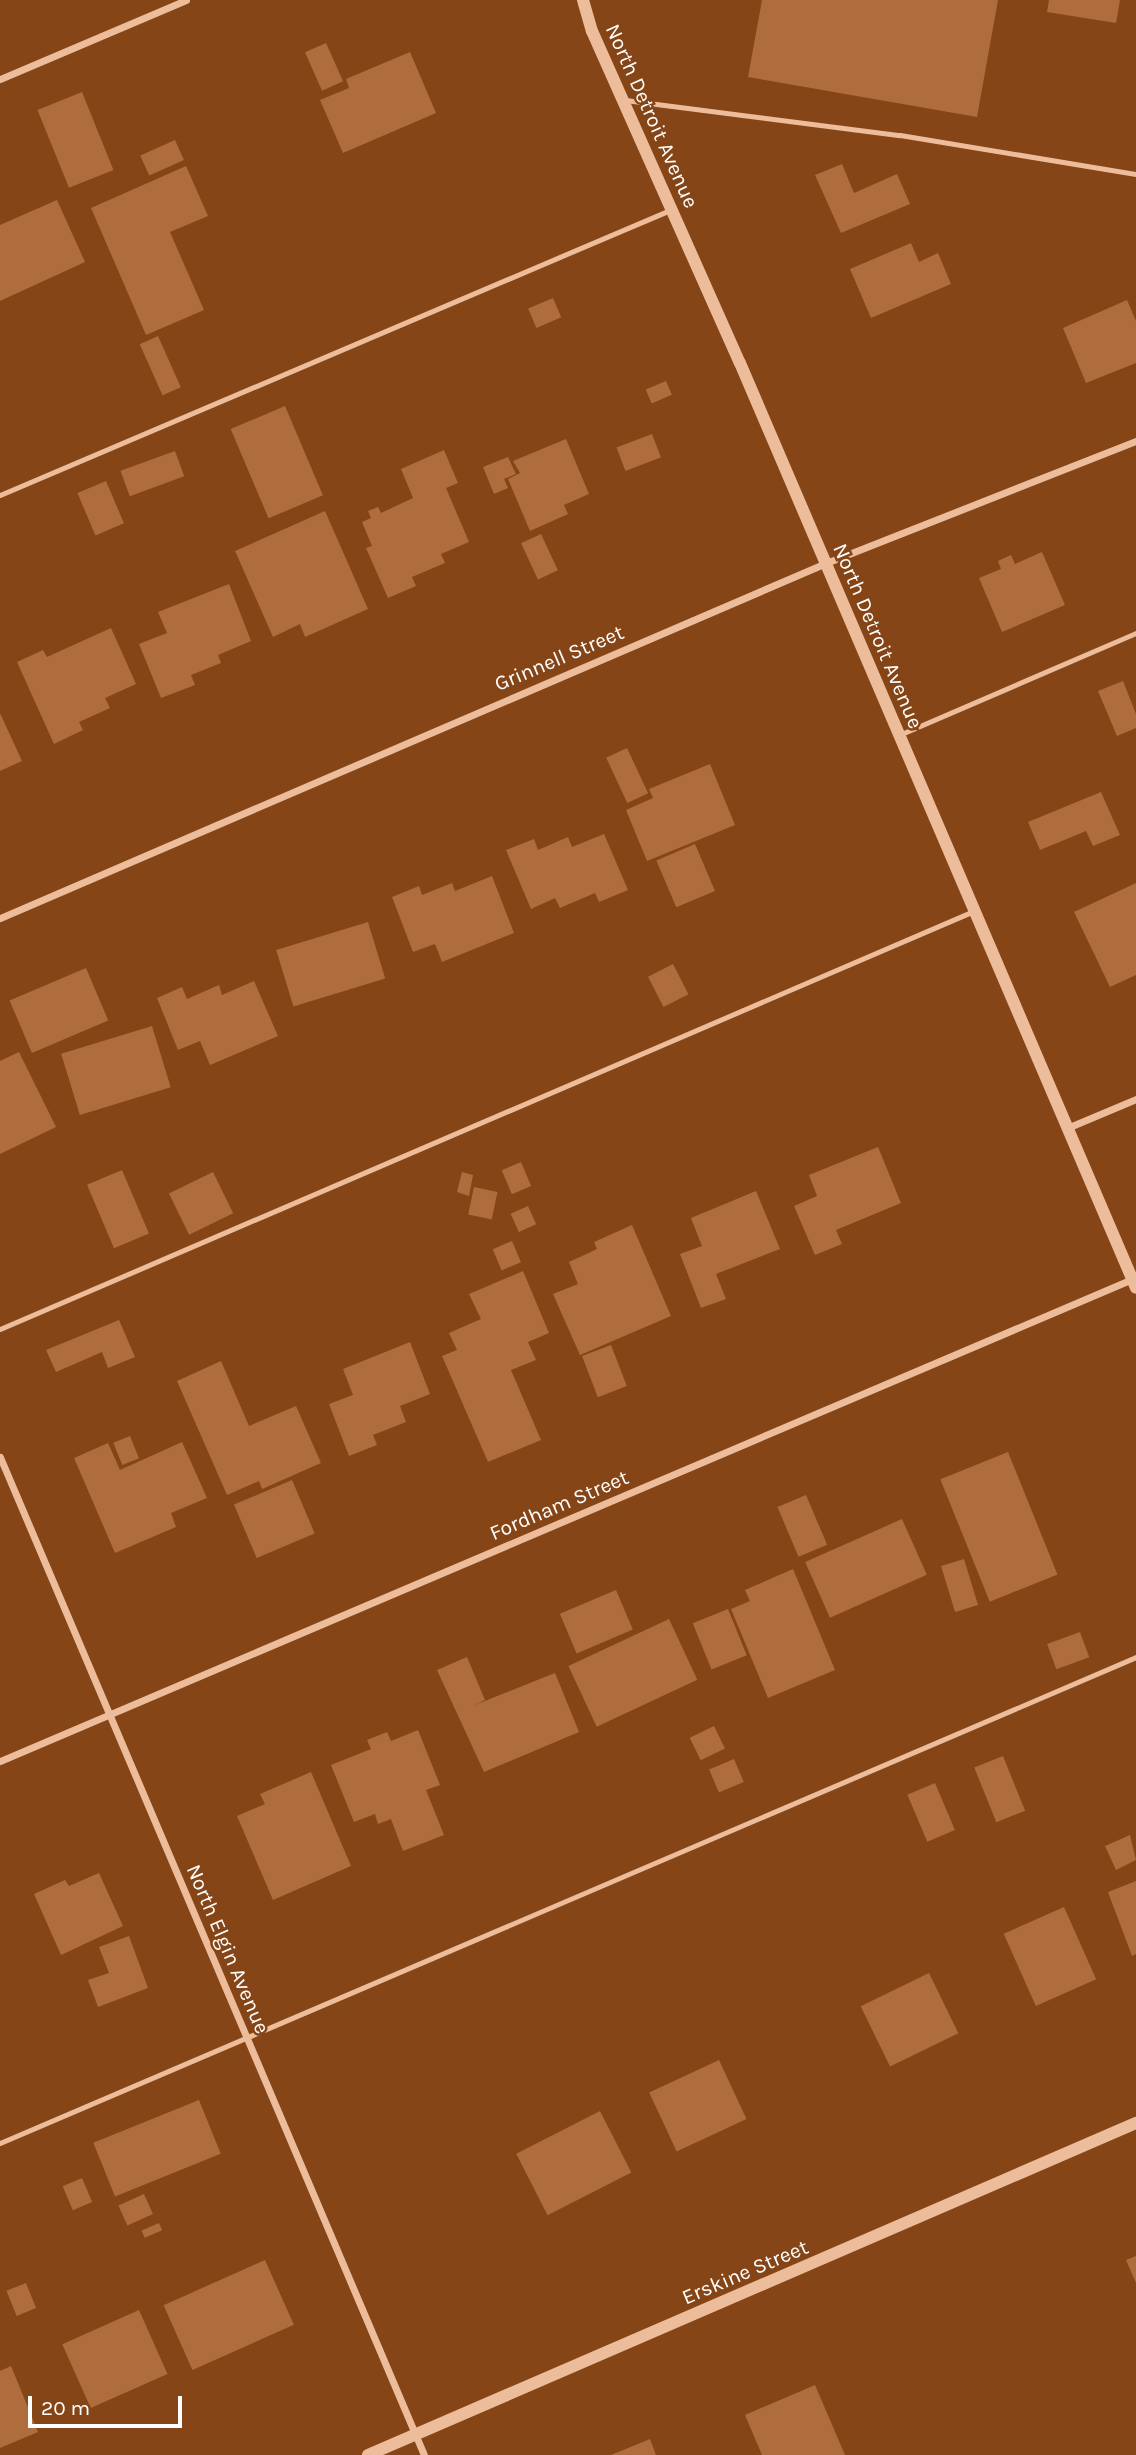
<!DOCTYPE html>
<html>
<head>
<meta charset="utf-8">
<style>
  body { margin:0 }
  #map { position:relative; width:1136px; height:2455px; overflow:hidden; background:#854516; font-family:Karla,sans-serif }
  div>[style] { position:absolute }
  .building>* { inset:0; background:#af6d3e; transform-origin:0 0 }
  .service>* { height:5px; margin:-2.5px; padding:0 2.5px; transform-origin:2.5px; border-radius:2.5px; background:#edbd9b }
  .minor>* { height:7px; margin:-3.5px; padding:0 3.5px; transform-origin:3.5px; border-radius:3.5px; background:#edbd9b }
  .tertiary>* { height:12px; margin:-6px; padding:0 6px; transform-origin:6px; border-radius:6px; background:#edbd9b }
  span { translate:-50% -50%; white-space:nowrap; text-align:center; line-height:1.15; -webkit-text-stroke:5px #854516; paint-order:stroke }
  .street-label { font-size:21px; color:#fff }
  .scale { position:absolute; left:28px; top:2396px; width:154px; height:32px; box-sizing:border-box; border:4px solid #fff; border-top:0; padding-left:9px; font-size:21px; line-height:24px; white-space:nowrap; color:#fff; -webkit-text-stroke:5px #854516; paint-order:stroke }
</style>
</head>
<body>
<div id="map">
  <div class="building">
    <i style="clip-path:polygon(762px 0,998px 0,977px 117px,748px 77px)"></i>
    <i style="clip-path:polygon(1049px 0,1120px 0,1116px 23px,1047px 12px)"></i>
    <i style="left:326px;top:43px;width:42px;height:23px;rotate:66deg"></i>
    <i style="clip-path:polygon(410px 52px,436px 113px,343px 153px,320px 100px,349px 88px,346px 79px)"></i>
    <i style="left:82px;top:92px;width:84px;height:48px;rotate:68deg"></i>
    <i style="left:175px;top:140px;width:22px;height:38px;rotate:66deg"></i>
    <i style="clip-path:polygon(842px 164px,854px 193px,897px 174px,910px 204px,841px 233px,815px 175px)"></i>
    <i style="clip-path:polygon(186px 166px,208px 216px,170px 232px,204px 310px,146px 335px,91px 208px)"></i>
    <i style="clip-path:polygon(57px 200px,85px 262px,0 301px,0 225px)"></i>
    <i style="clip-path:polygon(911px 243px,919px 262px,938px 253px,951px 284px,871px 318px,850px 269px)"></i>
    <i style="left:553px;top:298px;width:21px;height:27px;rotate:67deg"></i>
    <i style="clip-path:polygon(1127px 300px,1136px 321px,1136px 363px,1086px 383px,1063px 328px)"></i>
    <i style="left:158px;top:336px;width:56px;height:20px;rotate:66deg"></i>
    <i style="left:666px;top:381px;width:15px;height:22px;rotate:67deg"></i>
    <i style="left:285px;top:406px;width:97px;height:59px;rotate:67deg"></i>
    <i style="left:652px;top:434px;width:25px;height:38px;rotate:69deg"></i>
    <i style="clip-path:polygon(566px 439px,589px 494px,564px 505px,568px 514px,530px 531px,508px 479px,520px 473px,513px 461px)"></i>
    <i style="clip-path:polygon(444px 450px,458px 483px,446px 488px,469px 542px,441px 554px,445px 563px,412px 577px,416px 586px,388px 598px,366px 548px,372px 546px,362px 522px,371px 518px,368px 511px,378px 507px,381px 513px,413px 498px,401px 469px)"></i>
    <i style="left:175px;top:451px;width:27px;height:58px;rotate:70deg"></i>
    <i style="clip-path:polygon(508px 457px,516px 474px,504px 479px,508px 488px,494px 494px,483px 467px)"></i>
    <i style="left:106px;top:481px;width:46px;height:31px;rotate:67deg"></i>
    <i style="clip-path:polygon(325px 511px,368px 609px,305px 637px,300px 624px,273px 637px,235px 551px)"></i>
    <i style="left:541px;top:534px;width:40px;height:22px;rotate:65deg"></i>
    <i style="clip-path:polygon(1042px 552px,1065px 605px,1002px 632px,979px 578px,1001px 569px,998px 561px,1011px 555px,1015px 564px)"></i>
    <i style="clip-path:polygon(229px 584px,251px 641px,218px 655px,221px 663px,191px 675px,195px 685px,161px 698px,139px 644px,167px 633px,158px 612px)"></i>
    <i style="clip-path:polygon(111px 628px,136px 684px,105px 698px,110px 708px,79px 722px,83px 730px,54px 744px,17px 662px,43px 650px,47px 657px)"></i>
    <i style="clip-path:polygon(1123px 681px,1136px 714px,1136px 728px,1117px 736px,1098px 691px)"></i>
    <i style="clip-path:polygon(0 713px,22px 761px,0 771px)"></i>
    <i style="left:627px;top:748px;width:50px;height:23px;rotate:65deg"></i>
    <i style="clip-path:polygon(710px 764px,735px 825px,647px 861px,626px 810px,653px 798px,649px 789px)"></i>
    <i style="clip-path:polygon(1101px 792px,1120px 835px,1093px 846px,1086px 831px,1040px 850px,1028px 822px)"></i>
    <i style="clip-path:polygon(604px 834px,628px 890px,599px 902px,595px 893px,560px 908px,555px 898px,531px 909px,506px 850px,534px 839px,538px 850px,568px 837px,572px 847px)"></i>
    <i style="left:695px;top:844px;width:51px;height:42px;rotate:67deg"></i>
    <i style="clip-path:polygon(492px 876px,514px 933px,442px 962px,435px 944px,413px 952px,392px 897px,419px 886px,422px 895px,452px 883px,455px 891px)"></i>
    <i style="clip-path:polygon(1136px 883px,1136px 975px,1110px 987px,1074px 912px)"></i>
    <i style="left:368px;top:922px;width:59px;height:96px;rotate:73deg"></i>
    <i style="left:673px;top:964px;width:34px;height:28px;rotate:63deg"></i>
    <i style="left:86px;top:968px;width:57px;height:83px;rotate:67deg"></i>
    <i style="clip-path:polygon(254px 981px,278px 1036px,210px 1065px,200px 1041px,178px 1050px,157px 998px,182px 987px,187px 999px,219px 985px,222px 995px)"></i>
    <i style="left:152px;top:1026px;width:64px;height:95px;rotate:73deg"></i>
    <i style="clip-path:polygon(19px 1052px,56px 1127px,0 1154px,0 1061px)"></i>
    <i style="clip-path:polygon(878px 1147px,901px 1203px,836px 1230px,842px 1244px,815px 1255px,794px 1206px,817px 1196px,809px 1175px)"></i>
    <i style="left:521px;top:1162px;width:26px;height:21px;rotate:67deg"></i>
    <i style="left:122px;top:1170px;width:69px;height:38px;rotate:67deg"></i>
    <i style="left:213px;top:1172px;width:46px;height:49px;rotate:64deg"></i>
    <i style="clip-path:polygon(462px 1172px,473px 1175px,469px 1196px,457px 1192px)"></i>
    <i style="left:474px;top:1187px;width:24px;height:28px;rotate:12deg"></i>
    <i style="clip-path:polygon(756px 1191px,780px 1249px,716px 1274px,726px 1299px,701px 1308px,680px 1254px,702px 1246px,691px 1218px)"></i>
    <i style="left:528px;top:1206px;width:20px;height:19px;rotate:66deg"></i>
    <i style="clip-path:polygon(632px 1225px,671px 1316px,580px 1355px,553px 1294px,578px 1284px,569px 1262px,597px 1249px,594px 1242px)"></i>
    <i style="left:512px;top:1241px;width:23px;height:21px;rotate:67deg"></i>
    <i style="clip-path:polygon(523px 1271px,549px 1333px,528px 1342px,536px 1360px,511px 1370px,541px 1440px,488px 1462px,442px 1356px,457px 1350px,449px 1333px,481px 1319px,469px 1294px)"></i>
    <i style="clip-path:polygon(119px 1320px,135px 1357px,108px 1368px,102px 1352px,56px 1372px,46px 1350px)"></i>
    <i style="clip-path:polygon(410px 1342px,430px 1394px,400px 1406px,406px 1422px,373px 1435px,377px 1445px,349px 1456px,329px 1404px,353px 1395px,343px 1369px)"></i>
    <i style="left:611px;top:1345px;width:44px;height:31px;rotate:69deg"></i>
    <i style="clip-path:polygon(221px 1361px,249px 1426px,296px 1406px,321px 1463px,262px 1489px,259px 1481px,227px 1495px,177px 1381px)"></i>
    <i style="left:130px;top:1436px;width:24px;height:18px;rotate:68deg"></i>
    <i style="clip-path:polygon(182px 1442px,207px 1498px,171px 1513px,176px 1527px,115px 1553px,74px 1458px,108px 1443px,120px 1470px)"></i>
    <i style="left:1008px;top:1452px;width:132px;height:73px;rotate:68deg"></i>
    <i style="left:292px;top:1480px;width:58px;height:63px;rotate:67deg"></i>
    <i style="left:806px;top:1495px;width:54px;height:31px;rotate:67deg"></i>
    <i style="left:902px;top:1519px;width:61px;height:106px;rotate:66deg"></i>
    <i style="left:964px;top:1559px;width:48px;height:24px;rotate:73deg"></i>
    <i style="clip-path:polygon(793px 1569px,835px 1670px,768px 1698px,731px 1609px,750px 1601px,745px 1590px)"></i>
    <i style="left:616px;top:1590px;width:43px;height:61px;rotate:67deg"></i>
    <i style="left:728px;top:1609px;width:50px;height:38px;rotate:68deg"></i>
    <i style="left:669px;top:1619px;width:67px;height:111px;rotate:65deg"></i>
    <i style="left:1080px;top:1632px;width:27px;height:35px;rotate:70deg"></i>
    <i style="clip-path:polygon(467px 1657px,485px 1700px,472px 1706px,555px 1673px,579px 1732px,484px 1772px,437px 1670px)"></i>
    <i style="left:714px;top:1726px;width:25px;height:27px;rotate:64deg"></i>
    <i style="clip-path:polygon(418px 1730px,440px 1785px,426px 1790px,444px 1835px,403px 1851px,391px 1819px,378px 1824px,375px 1814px,354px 1822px,331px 1765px,371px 1749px,367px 1740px,387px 1732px,391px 1741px)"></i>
    <i style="left:1003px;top:1756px;width:59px;height:31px;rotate:68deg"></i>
    <i style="left:734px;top:1759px;width:25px;height:27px;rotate:67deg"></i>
    <i style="clip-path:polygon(311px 1772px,351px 1866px,273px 1900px,237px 1816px,265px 1804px,260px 1794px)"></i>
    <i style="left:935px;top:1783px;width:51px;height:30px;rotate:67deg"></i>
    <i style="clip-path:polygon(1130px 1835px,1136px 1860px,1116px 1870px,1105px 1846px)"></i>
    <i style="clip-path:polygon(99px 1873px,123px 1926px,61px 1955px,34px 1894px,65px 1880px,69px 1886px)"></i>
    <i style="clip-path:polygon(1136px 1881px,1136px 1954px,1132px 1956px,1108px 1892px)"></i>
    <i style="left:1064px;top:1907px;width:79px;height:66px;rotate:66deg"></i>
    <i style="clip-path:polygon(129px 1936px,148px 1988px,98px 2007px,88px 1980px,109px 1973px,99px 1947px)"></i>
    <i style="left:929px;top:1973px;width:67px;height:76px;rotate:64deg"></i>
    <i style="left:719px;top:2060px;width:65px;height:77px;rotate:65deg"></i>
    <i style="left:199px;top:2100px;width:58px;height:114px;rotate:68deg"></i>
    <i style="left:600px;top:2111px;width:69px;height:94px;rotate:63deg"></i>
    <i style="left:82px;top:2178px;width:26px;height:21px;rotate:67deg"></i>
    <i style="left:144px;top:2194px;width:22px;height:28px;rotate:66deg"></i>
    <i style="left:159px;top:2223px;width:8px;height:19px;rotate:67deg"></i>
    <i style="clip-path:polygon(1136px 2256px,1136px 2283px,1126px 2260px)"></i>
    <i style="left:265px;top:2260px;width:71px;height:111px;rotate:66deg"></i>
    <i style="left:26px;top:2283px;width:27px;height:21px;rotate:68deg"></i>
    <i style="left:139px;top:2310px;width:70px;height:84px;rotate:66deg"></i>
    <i style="clip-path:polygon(11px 2366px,38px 2432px,0 2448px,0 2371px)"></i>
    <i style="clip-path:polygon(815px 2385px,845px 2455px,762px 2455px,745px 2415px)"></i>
    <i style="clip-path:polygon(650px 2439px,656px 2455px,611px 2455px)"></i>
  </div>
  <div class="service">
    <i style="left:625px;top:100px;width:277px;rotate:7.3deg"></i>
    <i style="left:900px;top:135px;width:239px;rotate:9.4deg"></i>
    <i style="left:0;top:495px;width:728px;rotate:-23.04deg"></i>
    <i style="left:899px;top:735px;width:258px;rotate:-23.3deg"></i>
    <i style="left:0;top:1329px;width:1060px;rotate:-23.23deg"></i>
    <i style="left:0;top:2143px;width:1236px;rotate:-23.16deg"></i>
  </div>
  <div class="minor">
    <i style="left:0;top:79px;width:202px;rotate:-23deg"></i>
    <i style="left:0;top:918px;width:899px;rotate:-23.26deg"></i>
    <i style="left:826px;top:563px;width:333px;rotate:-21.5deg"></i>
    <i style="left:1067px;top:1128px;width:75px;rotate:-22.8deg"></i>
    <i style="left:0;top:1457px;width:1084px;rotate:66.98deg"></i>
    <i style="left:0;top:1761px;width:1230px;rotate:-23.06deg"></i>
  </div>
  <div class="tertiary">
    <i style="left:583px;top:0;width:32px;rotate:74deg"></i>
    <i style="left:592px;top:31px;width:363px;rotate:66deg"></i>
    <i style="left:740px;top:363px;width:1006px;rotate:66.82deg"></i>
    <i style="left:368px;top:2455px;width:837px;rotate:-23.38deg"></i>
  </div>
  <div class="street-label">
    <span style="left:652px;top:116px;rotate:66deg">North Detroit Avenue</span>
    <span style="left:878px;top:636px;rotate:67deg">North Detroit Avenue</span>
    <span style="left:559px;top:658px;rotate:-23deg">Grinnell Street</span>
    <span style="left:559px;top:1505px;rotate:-23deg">Fordham Street</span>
    <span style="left:228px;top:1949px;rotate:67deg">North Elgin Avenue</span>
    <span style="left:745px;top:2272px;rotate:-23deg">Erskine Street</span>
  </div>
  <div class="scale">20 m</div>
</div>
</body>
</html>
